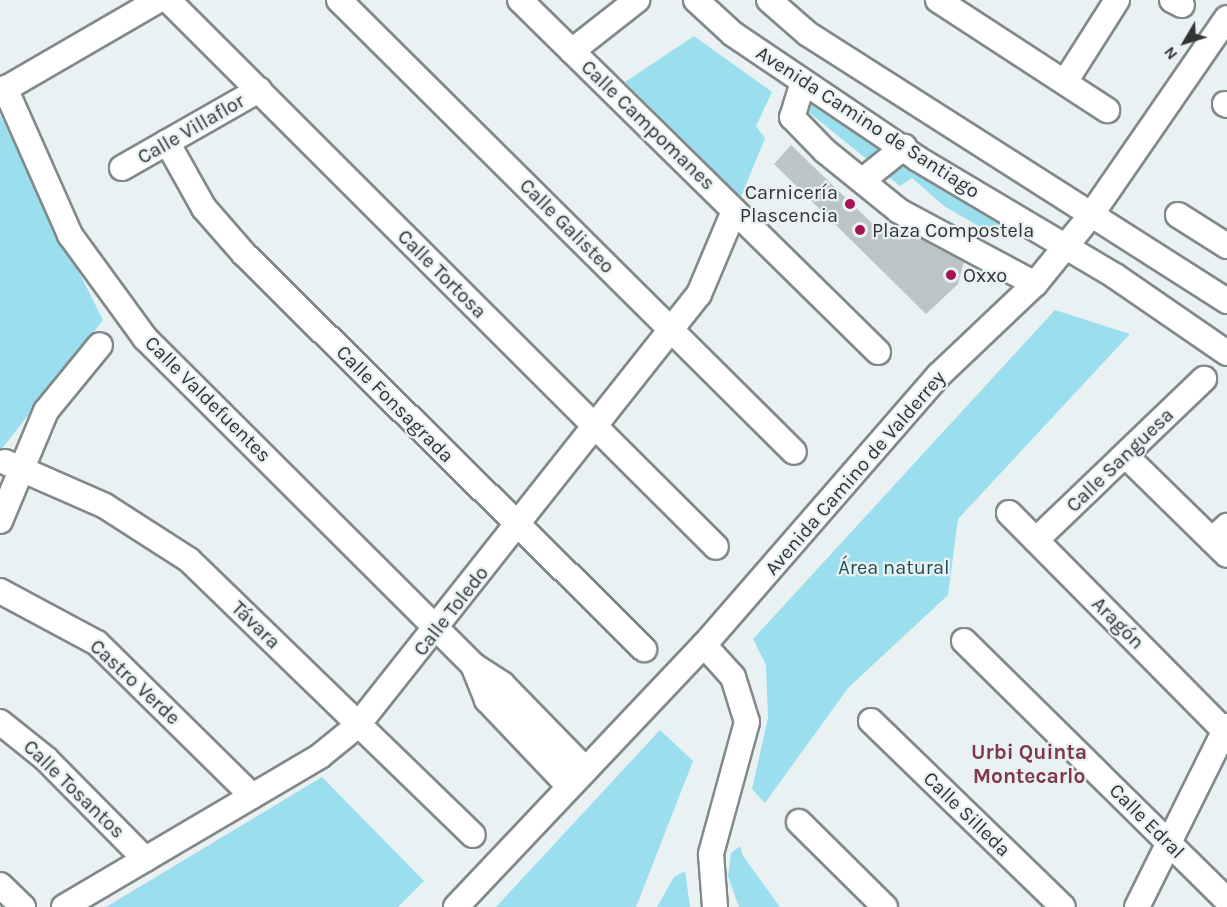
<!DOCTYPE html>
<html>
<head>
<meta charset="utf-8">
<style>
  body { margin:0 }
  #map { position:relative; width:1227px; height:907px; overflow:hidden; background:#e9f1f3; font-family:Karla,sans-serif }
  div>[style] { position:absolute }
  .green>* { inset:0; background:#9bdfee }
  .building>* { inset:0; background:#bcc4c5 }
  .roads { filter:drop-shadow(2px 0 #82898a) drop-shadow(-2px 0 #82898a) drop-shadow(0 2px #82898a) drop-shadow(0 -2px #82898a) }
  .minor>* { height:24px; margin:-12px; padding:0 12px; transform-origin:12px; border-radius:12px; background:#fff }
  .dots>* { width:16px; height:16px; translate:-50% -50%; box-sizing:border-box; border:3px solid #e9f1f3; border-radius:50% }
  span { translate:-50% -50%; white-space:nowrap; text-align:center; line-height:1.15; -webkit-text-stroke:4.5px #e9f1f3; paint-order:stroke }
  .street-label { font-size:20px; color:#313435 }
  .poi-label { font-size:20px; color:#313435 }
  .right { translate:-100% -50%; text-align:right }
  .left { translate:0 -50%; text-align:left }
  .park-label { font-size:20px; color:#1d4e58 }
  .neighbourhood-label { font-size:21px; color:#7e374c; font-weight:700 }
  .north { position:absolute; left:1155px; top:12px; width:60px; height:60px; -webkit-text-stroke:4px #e9f1f3; paint-order:stroke; rotate:232deg; font-size:16px; font-weight:700; line-height:24px; text-align:center; color:#313435 }
  .north::after { content:''; display:block; margin:auto; width:21px; height:27px; background:#313435; clip-path:polygon(50% 0,100% 100%,50% 72%,0 100%) }
</style>
</head>
<body>
<div id="map">
  <div class="green">
    <i style="clip-path:polygon(694px 36px,772px 92px,756px 126px,765px 138px,741px 197px,625px 82px)"></i>
    <i style="clip-path:polygon(815px 98px,955px 196px,989px 210px,1001px 221px,999px 231px,989px 232px,944px 206px,912px 178px,900px 186px,806px 110px)"></i>
    <i style="clip-path:polygon(0 115px,103px 320px,0 451px)"></i>
    <i style="clip-path:polygon(1055px 310px,1130px 334px,958px 519px,948px 595px,848px 688px,765px 803px,752px 789px,768px 718px,766px 665px,753px 639px)"></i>
    <i style="clip-path:polygon(660px 730px,693px 761px,636px 907px,496px 907px)"></i>
    <i style="clip-path:polygon(322px 777px,424px 881px,398px 907px,106px 907px)"></i>
    <i style="clip-path:polygon(740px 846px,743px 856px,780px 907px,739px 907px,728px 876px,731px 853px)"></i>
    <i style="clip-path:polygon(685px 871px,690px 907px,657px 907px,674px 877px)"></i>
  </div>
  <div class="building">
    <i style="clip-path:polygon(791px 145px,875px 226px,898px 227px,964px 262px,958px 284px,926px 314px,774px 164px)"></i>
  </div>
  <div class="roads">
    <div class="minor">
      <i style="left:168px;top:0;width:774px;rotate:44.95deg"></i>
      <i style="left:339px;top:0;width:641px;rotate:44.81deg"></i>
      <i style="left:520px;top:0;width:502px;rotate:44.52deg"></i>
      <i style="left:696px;top:0;width:50px;rotate:42.6deg"></i>
      <i style="left:733px;top:34px;width:223px;rotate:34deg"></i>
      <i style="left:918px;top:159px;width:229px;rotate:30.7deg"></i>
      <i style="left:1115px;top:276px;width:136px;rotate:34.5deg"></i>
      <i style="left:769px;top:0;width:52px;rotate:41.1deg"></i>
      <i style="left:808px;top:34px;width:497px;rotate:32.5deg"></i>
      <i style="left:938px;top:0;width:202px;rotate:33.1deg"></i>
      <i style="left:1172px;top:0;width:11px;rotate:27deg"></i>
      <i style="left:572px;top:51px;width:83px;rotate:-38.1deg"></i>
      <i style="left:803px;top:82px;width:37px;rotate:107deg"></i>
      <i style="left:792px;top:117px;width:47px;rotate:45.9deg"></i>
      <i style="left:825px;top:151px;width:95px;rotate:39deg"></i>
      <i style="left:899px;top:211px;width:154px;rotate:28.2deg"></i>
      <i style="left:1065px;top:82px;width:97px;rotate:-57.6deg"></i>
      <i style="left:5px;top:88px;width:161px;rotate:66.1deg"></i>
      <i style="left:70px;top:235px;width:127px;rotate:53.9deg"></i>
      <i style="left:145px;top:338px;width:463px;rotate:44.9deg"></i>
      <i style="left:473px;top:665px;width:35px;rotate:33deg"></i>
      <i style="left:502px;top:684px;width:119px;rotate:45.7deg"></i>
      <i style="left:0;top:92px;width:184px;rotate:-30.1deg"></i>
      <i style="left:1225px;top:104px;width:2px;rotate:27deg"></i>
      <i style="left:167px;top:142px;width:76px;rotate:60.7deg"></i>
      <i style="left:204px;top:208px;width:62px;rotate:48.9deg"></i>
      <i style="left:245px;top:255px;width:561px;rotate:44.64deg"></i>
      <i style="left:122px;top:168px;width:158px;rotate:-29.7deg"></i>
      <i style="left:863px;top:180px;width:53px;rotate:-38.8deg"></i>
      <i style="left:1178px;top:215px;width:58px;rotate:32.3deg"></i>
      <i style="left:1126px;top:456px;width:141px;rotate:44.4deg"></i>
      <i style="left:5px;top:462px;width:109px;rotate:23.7deg"></i>
      <i style="left:105px;top:506px;width:100px;rotate:32.7deg"></i>
      <i style="left:189px;top:560px;width:395px;rotate:44.1deg"></i>
      <i style="left:1009px;top:513px;width:310px;rotate:45.3deg"></i>
      <i style="left:0;top:521px;width:119px;rotate:-67.3deg"></i>
      <i style="left:46px;top:411px;width:85px;rotate:-50.7deg"></i>
      <i style="left:1036px;top:540px;width:233px;rotate:-43.8deg"></i>
      <i style="left:1212px;top:540px;width:21px;rotate:-43deg"></i>
      <i style="left:0;top:591px;width:110px;rotate:28.2deg"></i>
      <i style="left:97px;top:643px;width:218px;rotate:44.6deg"></i>
      <i style="left:964px;top:641px;width:369px;rotate:44.6deg"></i>
      <i style="left:704px;top:645px;width:43px;rotate:47.8deg"></i>
      <i style="left:733px;top:677px;width:47px;rotate:72.7deg"></i>
      <i style="left:747px;top:722px;width:137px;rotate:105.3deg"></i>
      <i style="left:711px;top:854px;width:53px;rotate:85.7deg"></i>
      <i style="left:473px;top:665px;width:38px;rotate:68deg"></i>
      <i style="left:487px;top:700px;width:119px;rotate:46.4deg"></i>
      <i style="left:871px;top:721px;width:267px;rotate:44.1deg"></i>
      <i style="left:0;top:722px;width:59px;rotate:38.8deg"></i>
      <i style="left:46px;top:759px;width:141px;rotate:45.3deg"></i>
      <i style="left:799px;top:822px;width:121px;rotate:44.7deg"></i>
      <i style="left:0;top:885px;width:32px;rotate:44deg"></i>
      <i style="left:64px;top:907px;width:297px;rotate:-30.5deg"></i>
      <i style="left:320px;top:756px;width:48px;rotate:-39deg"></i>
      <i style="left:357px;top:726px;width:551px;rotate:-51.63deg"></i>
      <i style="left:699px;top:294px;width:90px;rotate:-67.1deg"></i>
      <i style="left:456px;top:907px;width:361px;rotate:-46.6deg"></i>
      <i style="left:704px;top:645px;width:358px;rotate:-49deg"></i>
      <i style="left:939px;top:375px;width:132px;rotate:-43.5deg"></i>
      <i style="left:1035px;top:284px;width:89px;rotate:-50.9deg"></i>
      <i style="left:1091px;top:215px;width:239px;rotate:-55.4deg"></i>
      <i style="left:1137px;top:907px;width:202px;rotate:-63.6deg"></i>
    </div>
  </div>
  <div class="dots">
    <i style="left:850px;top:204px;background:#a61452"></i>
    <i style="left:860px;top:230px;background:#a61452"></i>
    <i style="left:951px;top:275px;background:#a61452"></i>
  </div>
  <div class="street-label">
    <span style="left:868px;top:122px;rotate:33deg">Avenida Camino de Santiago</span>
    <span style="left:648px;top:125px;rotate:44deg">Calle Campomanes</span>
    <span style="left:191px;top:129px;rotate:-30deg">Calle Villaflor</span>
    <span style="left:567px;top:226px;rotate:45deg">Calle Galisteo</span>
    <span style="left:442px;top:274px;rotate:45deg">Calle Tortosa</span>
    <span style="left:208px;top:399px;rotate:45deg">Calle Valdefuentes</span>
    <span style="left:395px;top:404px;rotate:45deg">Calle Fonsagrada</span>
    <span style="left:1120px;top:460px;rotate:-44deg">Calle Sanguesa</span>
    <span style="left:855px;top:473px;rotate:-49deg">Avenida Camino de Valderrey</span>
    <span style="left:451px;top:611px;rotate:-52deg">Calle Toledo</span>
    <span style="left:1118px;top:623px;rotate:45deg">Aragón</span>
    <span style="left:256px;top:625px;rotate:44deg">Távara</span>
    <span style="left:135px;top:682px;rotate:43deg">Castro Verde</span>
    <span style="left:74px;top:789px;rotate:44deg">Calle Tosantos</span>
    <span style="left:967px;top:814px;rotate:44deg">Calle Silleda</span>
    <span style="left:1147px;top:821px;rotate:45deg">Calle Edral</span>
  </div>
  <div class="poi-label">
    <span class="right" style="left:838px;top:204px">Carnicería<br>Plascencia</span>
    <span class="left" style="left:872px;top:230px">Plaza Compostela</span>
    <span class="left" style="left:963px;top:275px">Oxxo</span>
  </div>
  <div class="park-label">
    <span style="left:894px;top:567px">Área natural</span>
  </div>
  <div class="neighbourhood-label">
    <span style="left:1029px;top:764px">Urbi Quinta<br>Montecarlo</span>
  </div>
  <div class="north">N</div>
</div>
</body>
</html>
